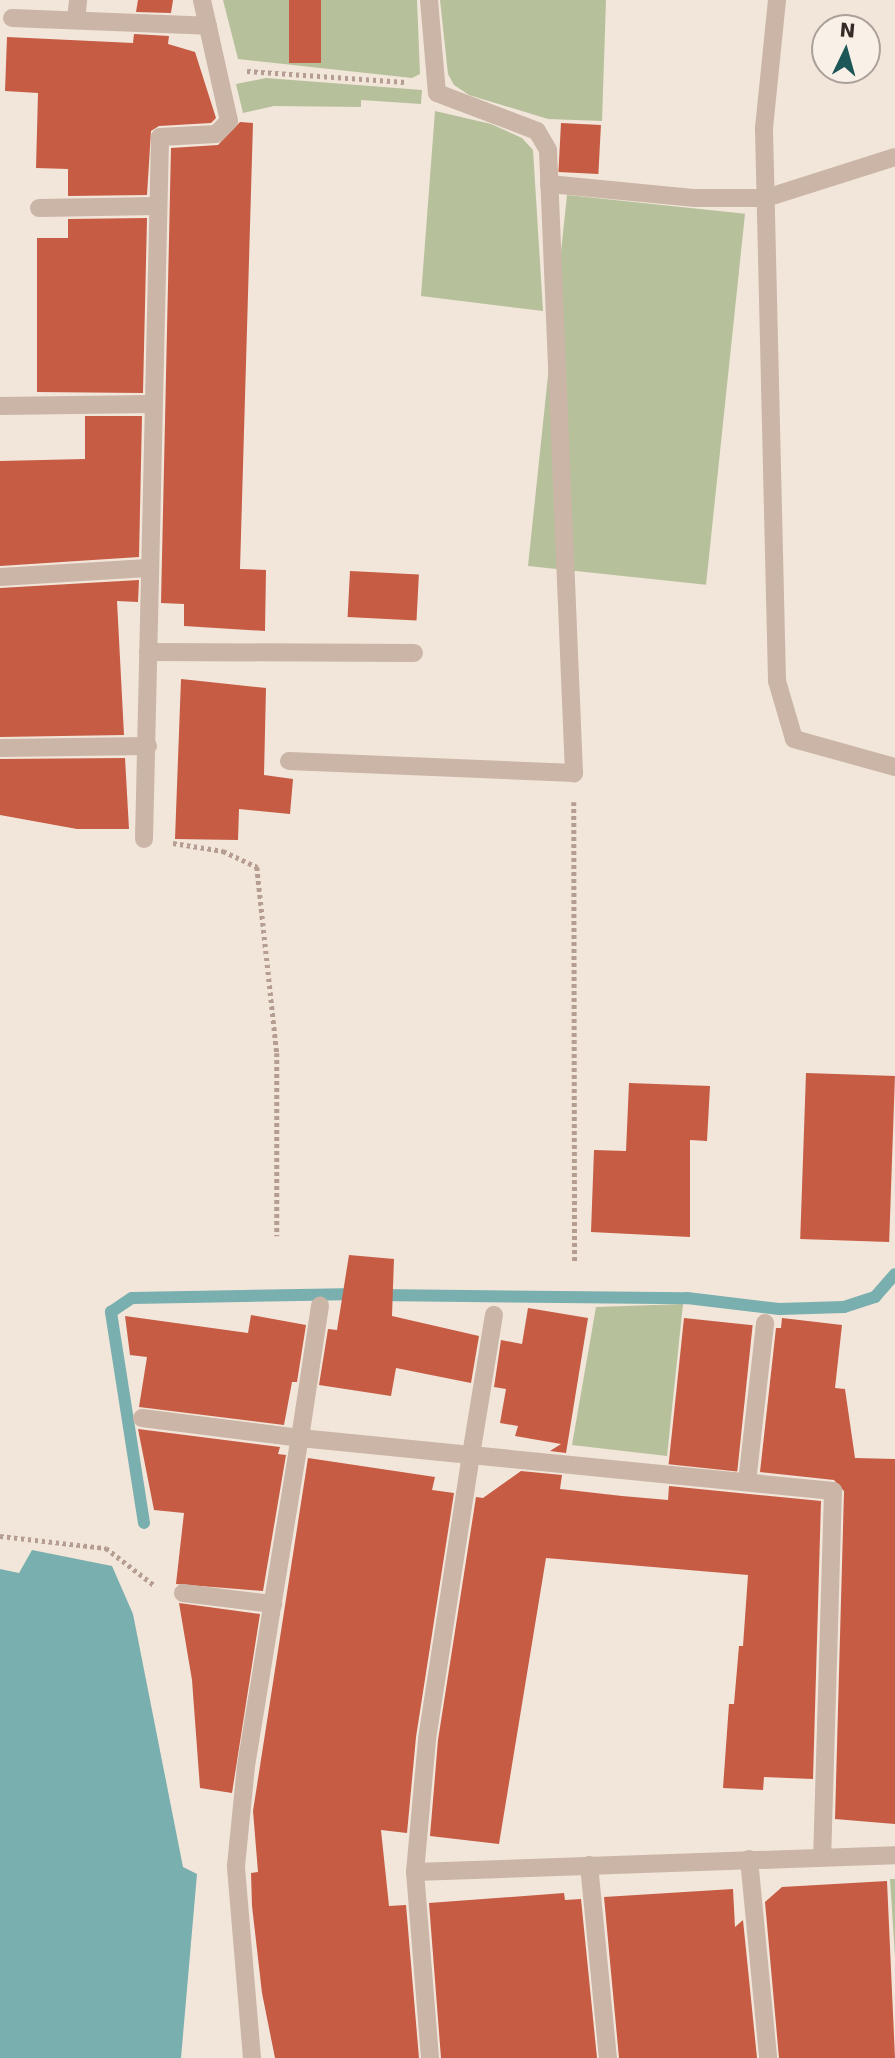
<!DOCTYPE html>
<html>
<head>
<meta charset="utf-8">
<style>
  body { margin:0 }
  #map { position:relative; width:895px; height:2058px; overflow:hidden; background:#f2e5da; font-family:"DejaVu Sans",sans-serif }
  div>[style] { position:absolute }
  .green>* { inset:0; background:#b6c19b; transform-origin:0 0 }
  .water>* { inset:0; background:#79afae }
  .stream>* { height:12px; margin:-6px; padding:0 6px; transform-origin:6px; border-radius:6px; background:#79afae }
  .building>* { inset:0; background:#c65c44; transform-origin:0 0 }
  .path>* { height:4.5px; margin-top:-2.25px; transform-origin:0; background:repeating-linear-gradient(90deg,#b59e91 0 3.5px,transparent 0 7px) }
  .service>* { height:18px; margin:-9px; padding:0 9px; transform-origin:9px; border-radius:9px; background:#cab5a6 }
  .minor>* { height:18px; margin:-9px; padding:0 9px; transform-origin:9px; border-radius:9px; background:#cab5a6 }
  span { translate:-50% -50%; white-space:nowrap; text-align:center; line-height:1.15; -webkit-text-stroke:5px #f9f0e7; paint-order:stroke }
  .north { position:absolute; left:811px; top:14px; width:70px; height:70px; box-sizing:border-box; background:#f9f0e7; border:2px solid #aba19a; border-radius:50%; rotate:5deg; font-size:19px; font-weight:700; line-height:28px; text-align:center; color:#362b27 }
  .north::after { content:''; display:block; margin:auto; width:24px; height:32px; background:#1d5757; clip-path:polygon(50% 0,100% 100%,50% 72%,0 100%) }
</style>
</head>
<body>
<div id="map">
  <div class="green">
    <i style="clip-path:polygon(223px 0,417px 0,420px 74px,412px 78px,238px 59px)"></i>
    <i style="clip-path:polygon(440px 0,606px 0,602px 121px,548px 119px,469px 95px,454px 85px,448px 74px)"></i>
    <i style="clip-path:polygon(266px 78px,422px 90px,421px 104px,361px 100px,361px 107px,274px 106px,243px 113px,236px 84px)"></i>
    <i style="clip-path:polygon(435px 111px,491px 124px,522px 138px,533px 150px,543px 311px,421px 296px)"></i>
    <i style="left:567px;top:195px;width:179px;height:373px;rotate:6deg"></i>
    <i style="clip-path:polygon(683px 1304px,667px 1456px,572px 1445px,596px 1307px)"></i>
    <i style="clip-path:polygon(890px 1879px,895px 1879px,895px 1957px)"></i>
  </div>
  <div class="water">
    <i style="clip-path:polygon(32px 1550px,112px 1566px,133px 1614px,183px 1867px,197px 1874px,181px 2058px,0 2058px,0 1569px,19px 1573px)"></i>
  </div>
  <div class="stream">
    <i style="left:376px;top:1295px;width:311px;rotate:0.6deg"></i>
    <i style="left:687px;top:1298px;width:93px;rotate:6.8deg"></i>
    <i style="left:779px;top:1309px;width:65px;rotate:-1.8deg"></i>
    <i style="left:844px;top:1307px;width:33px;rotate:-18deg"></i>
    <i style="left:875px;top:1297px;width:30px;rotate:-49deg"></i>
    <i style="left:144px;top:1523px;width:214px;rotate:-98.9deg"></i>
    <i style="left:111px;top:1312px;width:25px;rotate:-34deg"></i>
    <i style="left:132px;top:1298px;width:226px;rotate:-1deg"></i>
  </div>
  <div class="building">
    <i style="clip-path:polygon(138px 0,173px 0,171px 13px,136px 12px)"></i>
    <i style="left:289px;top:0;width:32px;height:63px"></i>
    <i style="clip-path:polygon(134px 34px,169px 36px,168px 44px,195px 52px,216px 118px,211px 123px,159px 126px,151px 131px,147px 195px,68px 196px,68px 169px,36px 168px,38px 93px,5px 91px,7px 37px,133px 43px)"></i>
    <i style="clip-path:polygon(240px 122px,253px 123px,240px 569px,266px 570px,265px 631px,184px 626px,184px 604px,161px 603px,171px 148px,218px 145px)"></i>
    <i style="left:561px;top:123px;width:40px;height:49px;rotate:3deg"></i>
    <i style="clip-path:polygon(147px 218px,143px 393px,37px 392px,37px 238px,68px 238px,68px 219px)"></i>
    <i style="clip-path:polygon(85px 416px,142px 416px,139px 557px,0 566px,0 461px,85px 459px)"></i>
    <i style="left:350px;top:571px;width:69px;height:46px;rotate:3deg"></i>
    <i style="clip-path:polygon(139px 580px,138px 602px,117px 601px,124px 735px,0 737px,0 588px)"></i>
    <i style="clip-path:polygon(181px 679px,266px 688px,264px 775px,293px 779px,290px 814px,239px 809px,238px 840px,175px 839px)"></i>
    <i style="clip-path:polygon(125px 758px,129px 829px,77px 829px,0 815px,0 759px)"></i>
    <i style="left:806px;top:1073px;width:89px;height:166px;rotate:2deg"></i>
    <i style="clip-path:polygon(629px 1083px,710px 1086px,707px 1141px,690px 1140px,690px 1237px,591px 1232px,594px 1150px,626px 1151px)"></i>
    <i style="clip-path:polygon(349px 1255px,394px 1259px,392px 1316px,479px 1336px,471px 1383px,396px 1368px,391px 1396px,319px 1385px,328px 1329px,337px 1330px)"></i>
    <i style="clip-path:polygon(528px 1308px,588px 1318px,566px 1453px,550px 1451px,561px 1444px,515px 1436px,518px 1426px,500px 1423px,506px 1389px,494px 1387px,501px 1340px,522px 1344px)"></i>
    <i style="clip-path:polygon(251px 1315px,306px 1325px,297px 1382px,292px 1382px,284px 1425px,139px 1407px,147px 1357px,130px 1355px,125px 1316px,248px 1333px)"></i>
    <i style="left:684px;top:1318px;width:69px;height:147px;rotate:6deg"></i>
    <i style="clip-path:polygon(782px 1318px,842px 1325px,835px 1388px,845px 1389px,855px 1458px,895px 1459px,895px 1824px,835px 1819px,844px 1491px,834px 1480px,760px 1472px,776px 1328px,781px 1328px)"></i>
    <i style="clip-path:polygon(138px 1429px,280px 1447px,278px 1454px,286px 1455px,263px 1591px,176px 1584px,184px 1513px,154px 1510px)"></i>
    <i style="clip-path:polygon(308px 1458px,435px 1477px,432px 1490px,454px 1493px,416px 1737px,407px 1833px,381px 1830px,389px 1906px,406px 1905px,419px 2058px,275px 2058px,262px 1993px,252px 1906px,251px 1873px,258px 1872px,253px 1811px)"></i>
    <i style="clip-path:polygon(521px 1471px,562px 1475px,560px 1489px,622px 1496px,668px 1500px,669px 1486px,821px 1501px,813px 1779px,764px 1777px,763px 1790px,723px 1788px,729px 1704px,734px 1704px,739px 1646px,743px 1646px,748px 1575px,546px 1558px,499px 1844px,430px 1836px,438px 1740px,476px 1497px,483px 1498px)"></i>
    <i style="clip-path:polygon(179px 1603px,260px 1614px,232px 1793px,200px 1788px,192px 1680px)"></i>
    <i style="clip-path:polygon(887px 1881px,895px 2058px,779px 2058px,765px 1902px,782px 1887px)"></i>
    <i style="clip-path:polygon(733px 1889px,735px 1927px,743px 1920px,757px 2058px,619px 2058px,604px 1897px)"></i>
    <i style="clip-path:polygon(564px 1893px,565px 1900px,581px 1899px,597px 2058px,441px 2058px,429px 1903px)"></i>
  </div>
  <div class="path">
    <i style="left:247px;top:71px;width:159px;rotate:4deg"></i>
    <i style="left:574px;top:802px;width:459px;rotate:89.9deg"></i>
    <i style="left:173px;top:843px;width:51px;rotate:9.1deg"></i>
    <i style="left:223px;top:851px;width:38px;rotate:25deg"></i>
    <i style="left:257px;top:867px;width:187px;rotate:83.9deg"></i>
    <i style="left:277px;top:1053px;width:183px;rotate:90deg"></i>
    <i style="left:0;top:1536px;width:107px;rotate:6.5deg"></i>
    <i style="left:106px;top:1548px;width:61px;rotate:37.6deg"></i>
  </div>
  <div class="service">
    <i style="left:12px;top:18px;width:196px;rotate:2.3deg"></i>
    <i style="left:76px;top:20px;width:20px;rotate:-84deg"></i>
    <i style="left:39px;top:208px;width:118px;rotate:-1deg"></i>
    <i style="left:0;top:406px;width:152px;rotate:-0.8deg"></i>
    <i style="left:0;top:577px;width:148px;rotate:-3.5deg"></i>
    <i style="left:148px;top:652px;width:266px;rotate:0.2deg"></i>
    <i style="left:0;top:748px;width:148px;rotate:-0.8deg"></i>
    <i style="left:289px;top:761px;width:285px;rotate:2.4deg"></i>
    <i style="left:471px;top:1455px;width:142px;rotate:-80.7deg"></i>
    <i style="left:747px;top:1482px;width:160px;rotate:-83.5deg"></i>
  </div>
  <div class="minor">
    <i style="left:429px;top:0;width:93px;rotate:85.1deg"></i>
    <i style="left:437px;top:93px;width:107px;rotate:20.8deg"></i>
    <i style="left:537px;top:131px;width:22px;rotate:60deg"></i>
    <i style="left:548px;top:150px;width:624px;rotate:87.61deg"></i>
    <i style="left:777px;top:0;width:130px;rotate:95.8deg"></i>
    <i style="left:764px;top:129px;width:552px;rotate:88.65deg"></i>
    <i style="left:777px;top:681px;width:60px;rotate:73.7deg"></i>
    <i style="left:794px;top:739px;width:105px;rotate:15.5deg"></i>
    <i style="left:549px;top:184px;width:147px;rotate:5.5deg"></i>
    <i style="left:695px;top:198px;width:71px"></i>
    <i style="left:766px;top:198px;width:135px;rotate:-17.6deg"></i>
    <i style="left:144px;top:839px;width:702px;rotate:-88.69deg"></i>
    <i style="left:160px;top:137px;width:56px;rotate:-3.1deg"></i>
    <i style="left:216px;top:134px;width:18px;rotate:-45deg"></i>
    <i style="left:229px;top:121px;width:124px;rotate:-102.6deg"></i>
    <i style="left:142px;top:1418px;width:159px;rotate:7.2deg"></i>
    <i style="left:300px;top:1438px;width:134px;rotate:-81.4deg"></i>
    <i style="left:183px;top:1593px;width:91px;rotate:7deg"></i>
    <i style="left:749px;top:1859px;width:200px;rotate:84.5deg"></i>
    <i style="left:589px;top:1865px;width:194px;rotate:84.4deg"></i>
    <i style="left:415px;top:1872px;width:480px;rotate:-2deg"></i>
    <i style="left:252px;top:2058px;width:193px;rotate:-94.8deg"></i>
    <i style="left:236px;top:1866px;width:100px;rotate:-84.3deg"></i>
    <i style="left:246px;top:1766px;width:332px;rotate:-80.7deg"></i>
    <i style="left:300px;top:1438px;width:536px;rotate:5.68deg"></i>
    <i style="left:833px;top:1491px;width:365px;rotate:91.7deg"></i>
    <i style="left:430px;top:2058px;width:187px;rotate:-94.6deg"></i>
    <i style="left:415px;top:1872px;width:134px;rotate:-84.8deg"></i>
    <i style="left:427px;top:1739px;width:287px;rotate:-81.2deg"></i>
  </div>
  <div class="north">N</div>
</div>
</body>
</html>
